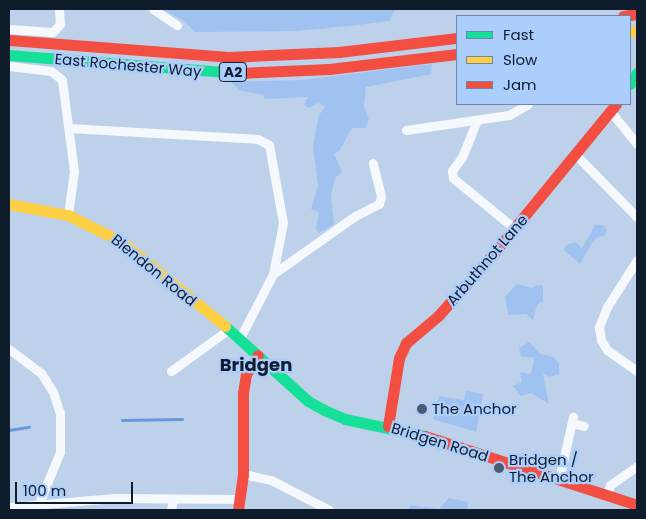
<!DOCTYPE html>
<html>
<head>
<meta charset="utf-8">
<style>
  body { margin:0 }
  #map { position:relative; width:646px; height:519px; overflow:hidden; background:#bed1ea; font-family:Poppins,sans-serif }
  div>[style] { position:absolute }
  .green>* { inset:0; background:#a0c2f1 }
  .stream>* { height:2.5px; margin:-1.25px; padding:0 1.25px; transform-origin:1.25px; border-radius:1.25px; background:#6699dc }
  .street>* { height:9px; margin:-4.5px; padding:0 4.5px; transform-origin:4.5px; border-radius:4.5px; background:#f5f8fc }
  .fast>* { height:11px; margin:-5.5px; padding:0 5.5px; transform-origin:5.5px; border-radius:5.5px; background:#16e098 }
  .slow>* { height:11px; margin:-5.5px; padding:0 5.5px; transform-origin:5.5px; border-radius:5.5px; background:#ffcf43 }
  .jam>* { height:11px; margin:-5.5px; padding:0 5.5px; transform-origin:5.5px; border-radius:5.5px; background:#f24e42 }
  .dots>* { width:14px; height:14px; translate:-50% -50%; box-sizing:border-box; border:2px solid #abcefd; border-radius:50% }
  span { translate:-50% -50%; white-space:nowrap; text-align:center; line-height:1.15; -webkit-text-stroke:4.5px #abcefd; paint-order:stroke }
  .shield-label span { padding:1px 4px; background:#abcefd; border:1px solid; border-radius:4px; -webkit-text-stroke-width:0 }
  .shield-label { font-size:14px; color:#0f1c2c; font-weight:700 }
  .street-label { font-size:15px; color:#0f1c2c }
  .poi-label { font-size:15px; color:#0f1c2c }
  .left { translate:0 -50%; text-align:left }
  .quarter-label { font-size:18px; color:#0f1c2c; font-weight:700 }
  .frame { position:absolute; inset:0; border:10px solid #0f1c2c; pointer-events:none }
  .legend { position:absolute; left:456px; top:15px; width:175px; height:90px; box-sizing:border-box; background:#abcefd; border:1px solid #6d87a9; margin:0; padding:6px 9px; list-style:none; font-size:15px; color:#0f1c2c }
  .legend li { display:flex; align-items:center; gap:10px; height:25px }
  .legend b { width:25px; border:1px solid #6d87a9 }
  .scale { position:absolute; left:15px; top:482px; width:118px; height:22px; box-sizing:border-box; border:2px solid #0f1c2c; border-top:0; padding-left:6px; font-size:15px; line-height:18px; white-space:nowrap; color:#0f1c2c; -webkit-text-stroke:4px #abcefd; paint-order:stroke }
</style>
</head>
<body>
<div id="map">
  <div class="green">
    <i style="clip-path:polygon(163px 9px,396px 9px,389px 21px,349px 26px,297px 31px,195px 32px,184px 21px)"></i>
    <i style="clip-path:polygon(432px 64px,431px 74px,366px 87px,364px 106px,369px 120px,365px 128px,352px 128px,340px 150px,334px 154px,342px 172px,335px 178px,331px 196px,334px 224px,319px 233px,316px 229px,319px 212px,311px 209px,318px 186px,313px 146px,319px 115px,325px 107px,318px 103px,309px 108px,304px 105px,308px 97px,264px 99px,264px 95px,241px 91px,231px 82px,301px 80px)"></i>
    <i style="clip-path:polygon(595px 225px,603px 225px,607px 229px,605px 236px,597px 237px,592px 243px,580px 264px,564px 250px,566px 245px,575px 242px,582px 248px)"></i>
    <i style="clip-path:polygon(517px 284px,533px 288px,536px 285px,543px 286px,543px 301px,537px 305px,533px 320px,526px 314px,508px 315px,505px 297px)"></i>
    <i style="clip-path:polygon(529px 342px,540px 354px,554px 357px,559px 363px,559px 374px,549px 377px,543px 374px,549px 404px,531px 393px,521px 396px,513px 386px,522px 382px,520px 372px,530px 374px,533px 366px,534px 358px,521px 356px,519px 348px)"></i>
    <i style="clip-path:polygon(466px 391px,483px 394px,476px 432px,433px 419px,439px 396px,464px 400px)"></i>
    <i style="clip-path:polygon(449px 498px,468px 502px,467px 510px,409px 510px,410px 505px,439px 509px)"></i>
  </div>
  <div class="stream">
    <i style="left:122px;top:420px;width:60px;rotate:-1deg"></i>
    <i style="left:9px;top:430px;width:20px;rotate:-9deg"></i>
  </div>
  <div class="street">
    <i style="left:153px;top:9px;width:29px;rotate:34deg"></i>
    <i style="left:9px;top:29px;width:44px;rotate:3.9deg"></i>
    <i style="left:53px;top:32px;width:11px;rotate:-49deg"></i>
    <i style="left:60px;top:24px;width:15px;rotate:-94deg"></i>
    <i style="left:9px;top:66px;width:42px;rotate:6.8deg"></i>
    <i style="left:51px;top:71px;width:14px;rotate:39deg"></i>
    <i style="left:62px;top:80px;width:92px;rotate:82.5deg"></i>
    <i style="left:74px;top:171px;width:44px;rotate:97.8deg"></i>
    <i style="left:611px;top:112px;width:41px;rotate:50.9deg"></i>
    <i style="left:477px;top:120px;width:40px;rotate:112deg"></i>
    <i style="left:462px;top:157px;width:17px;rotate:126deg"></i>
    <i style="left:452px;top:171px;width:7px;rotate:82deg"></i>
    <i style="left:453px;top:178px;width:80px;rotate:39.4deg"></i>
    <i style="left:69px;top:128px;width:189px;rotate:3.3deg"></i>
    <i style="left:258px;top:139px;width:13px;rotate:29deg"></i>
    <i style="left:269px;top:145px;width:79px;rotate:79.8deg"></i>
    <i style="left:283px;top:223px;width:52px;rotate:101.1deg"></i>
    <i style="left:273px;top:274px;width:72px;rotate:117.3deg"></i>
    <i style="left:406px;top:130px;width:104px;rotate:-8.3deg"></i>
    <i style="left:509px;top:115px;width:22px;rotate:-30deg"></i>
    <i style="left:577px;top:156px;width:86px;rotate:45.5deg"></i>
    <i style="left:637px;top:260px;width:56px;rotate:122.6deg"></i>
    <i style="left:607px;top:307px;width:22px;rotate:112deg"></i>
    <i style="left:599px;top:327px;width:13px;rotate:81deg"></i>
    <i style="left:601px;top:340px;width:12px;rotate:59deg"></i>
    <i style="left:607px;top:350px;width:37px;rotate:35deg"></i>
    <i style="left:273px;top:274px;width:100px;rotate:-35.3deg"></i>
    <i style="left:355px;top:216px;width:27px;rotate:-27deg"></i>
    <i style="left:379px;top:204px;width:8px;rotate:-76deg"></i>
    <i style="left:381px;top:196px;width:34px;rotate:-104deg"></i>
    <i style="left:9px;top:349px;width:40px;rotate:37deg"></i>
    <i style="left:41px;top:373px;width:22px;rotate:58deg"></i>
    <i style="left:53px;top:392px;width:22px;rotate:72deg"></i>
    <i style="left:60px;top:413px;width:39px;rotate:90deg"></i>
    <i style="left:60px;top:452px;width:57px;rotate:112.5deg"></i>
    <i style="left:171px;top:371px;width:72px;rotate:-35.9deg"></i>
    <i style="left:572px;top:423px;width:12px;rotate:14deg"></i>
    <i style="left:243px;top:474px;width:29px;rotate:12deg"></i>
    <i style="left:271px;top:480px;width:65px;rotate:27.3deg"></i>
    <i style="left:559px;top:479px;width:64px;rotate:-77.3deg"></i>
    <i style="left:607px;top:495px;width:10px;rotate:-73deg"></i>
    <i style="left:610px;top:485px;width:33px;rotate:-35deg"></i>
    <i style="left:9px;top:507px;width:106px;rotate:-4.9deg"></i>
    <i style="left:115px;top:498px;width:125px;rotate:0.5deg"></i>
    <i style="left:171px;top:510px;width:11px;rotate:-80deg"></i>
  </div>
  <div class="fast">
    <i style="left:9px;top:55px;width:228px;rotate:4.5deg"></i>
    <i style="left:630px;top:84px;width:13px;rotate:-58deg"></i>
    <i style="left:225px;top:326px;width:112px;rotate:42.1deg"></i>
    <i style="left:308px;top:401px;width:18px;rotate:29deg"></i>
    <i style="left:324px;top:410px;width:23px;rotate:23deg"></i>
    <i style="left:345px;top:419px;width:82px;rotate:12deg"></i>
  </div>
  <div class="slow">
    <i style="left:630px;top:32px;width:7px;rotate:-8deg"></i>
    <i style="left:9px;top:204px;width:60px;rotate:10.6deg"></i>
    <i style="left:68px;top:215px;width:60px;rotate:26.6deg"></i>
    <i style="left:122px;top:242px;width:133px;rotate:39.2deg"></i>
  </div>
  <div class="jam">
    <i style="left:623px;top:16px;width:14px;rotate:-8deg"></i>
    <i style="left:9px;top:40px;width:220px;rotate:4.4deg"></i>
    <i style="left:228px;top:57px;width:111px;rotate:-2.6deg"></i>
    <i style="left:339px;top:52px;width:119px;rotate:-6.8deg"></i>
    <i style="left:236px;top:73px;width:93px;rotate:-2.5deg"></i>
    <i style="left:329px;top:69px;width:129px;rotate:-6.7deg"></i>
    <i style="left:388px;top:426px;width:69px;rotate:-80.8deg"></i>
    <i style="left:399px;top:358px;width:17px;rotate:-65deg"></i>
    <i style="left:406px;top:343px;width:42px;rotate:-40.2deg"></i>
    <i style="left:438px;top:316px;width:84px;rotate:-48.4deg"></i>
    <i style="left:494px;top:253px;width:193px;rotate:-50.7deg"></i>
    <i style="left:425px;top:436px;width:223px;rotate:18deg"></i>
    <i style="left:238px;top:510px;width:36px;rotate:-82deg"></i>
    <i style="left:243px;top:474px;width:81px;rotate:-90deg"></i>
    <i style="left:243px;top:393px;width:19px;rotate:-81deg"></i>
    <i style="left:246px;top:374px;width:22px;rotate:-58deg"></i>
  </div>
  <div class="dots">
    <i style="left:422px;top:409px;background:#4c5b6e"></i>
    <i style="left:499px;top:468px;background:#4c5b6e"></i>
  </div>
  <div class="shield-label">
    <span style="left:233px;top:72px">A2</span>
  </div>
  <div class="street-label">
    <span style="left:128px;top:65px;rotate:5deg">East Rochester Way</span>
    <span style="left:487px;top:260px;rotate:-49deg">Arbuthnot Lane</span>
    <span style="left:154px;top:270px;rotate:39deg">Blendon Road</span>
    <span style="left:440px;top:442px;rotate:17deg">Bridgen Road</span>
  </div>
  <div class="poi-label">
    <span class="left" style="left:432px;top:409px">The Anchor</span>
    <span class="left" style="left:509px;top:468px">Bridgen /<br>The Anchor</span>
  </div>
  <div class="quarter-label">
    <span style="left:256px;top:365px">Bridgen</span>
  </div>
  <div class="frame"></div>
  <ul class="legend">
  <li><b style="height:6px;background:#16e098"></b>Fast</li>
  <li><b style="height:6px;background:#ffcf43"></b>Slow</li>
  <li><b style="height:6px;background:#f24e42"></b>Jam</li>
  </ul>
  <div class="scale">100 m</div>
</div>
</body>
</html>
